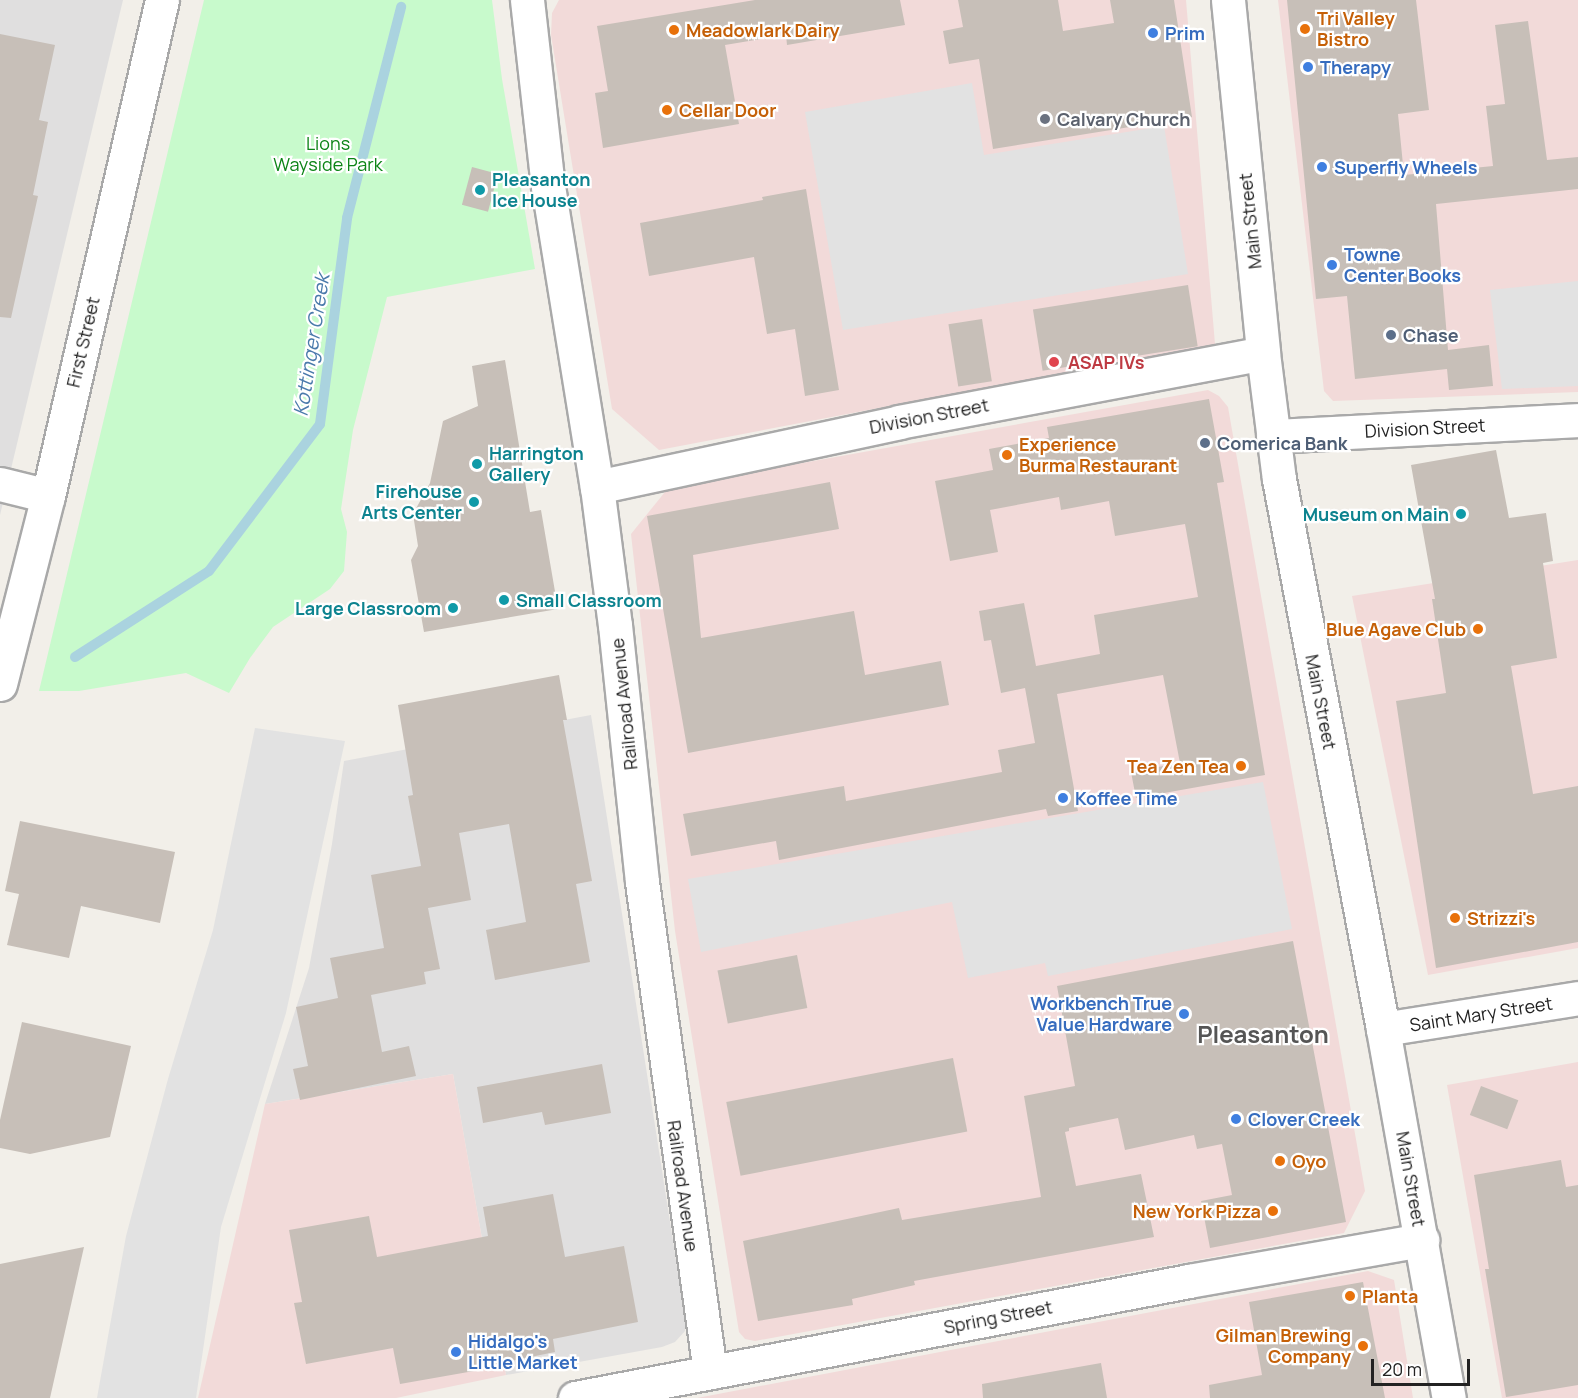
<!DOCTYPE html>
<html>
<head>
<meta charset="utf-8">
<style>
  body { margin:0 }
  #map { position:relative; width:1578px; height:1398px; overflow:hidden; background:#f2efe9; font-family:Manrope,sans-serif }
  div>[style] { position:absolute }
  .residential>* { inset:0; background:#e0dfdf }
  .commercial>* { inset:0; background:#f2dad9 }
  .park>* { inset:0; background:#c8facc }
  .parking>* { inset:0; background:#e2e2e2 }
  .stream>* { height:10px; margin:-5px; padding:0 5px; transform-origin:5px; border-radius:5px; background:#aad3df }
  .building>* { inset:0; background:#c7bfb8; transform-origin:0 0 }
  .roads { filter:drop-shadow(2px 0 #a9a9a9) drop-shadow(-2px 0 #a9a9a9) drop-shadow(0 2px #a9a9a9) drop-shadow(0 -2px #a9a9a9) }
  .minor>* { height:33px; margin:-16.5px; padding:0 16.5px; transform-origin:16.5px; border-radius:16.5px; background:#fff }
  .tertiary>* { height:33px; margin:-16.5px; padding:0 16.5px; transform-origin:16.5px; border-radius:16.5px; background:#fff }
  .dots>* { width:16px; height:16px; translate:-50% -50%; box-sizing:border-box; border:3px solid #fff; border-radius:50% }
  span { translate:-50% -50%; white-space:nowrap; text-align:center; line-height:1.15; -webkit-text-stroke:4.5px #fff; paint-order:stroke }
  .food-label { font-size:18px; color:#c56008; font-weight:700 }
  .left { translate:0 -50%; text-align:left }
  .right { translate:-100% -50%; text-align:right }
  .shop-label { font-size:18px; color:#366cbe; font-weight:700 }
  .worship-label { font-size:18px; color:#5b616d; font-weight:700 }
  .park-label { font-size:18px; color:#0c8416 }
  .culture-label { font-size:18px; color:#0d838f; font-weight:700 }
  .street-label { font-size:18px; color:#222 }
  .service-label { font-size:18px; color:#4e5e75; font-weight:700 }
  .health-label { font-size:18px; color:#be3a42; font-weight:700 }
  .water-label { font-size:20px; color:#4a7aab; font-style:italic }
  .district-label { font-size:24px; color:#555; font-weight:700 }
  .scale { position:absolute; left:1371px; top:1359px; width:99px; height:27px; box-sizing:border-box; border:3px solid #222; border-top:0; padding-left:8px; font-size:18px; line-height:21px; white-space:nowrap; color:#222; -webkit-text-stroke:4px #fff; paint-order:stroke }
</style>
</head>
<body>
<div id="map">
  <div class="residential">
    <i style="clip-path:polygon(0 0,123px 0,0 515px)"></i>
    <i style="clip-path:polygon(591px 715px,685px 1318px,685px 1331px,675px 1342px,662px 1347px,506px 1375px,453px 1074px,265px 1104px,309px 968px,332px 844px,344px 761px)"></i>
  </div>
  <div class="commercial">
    <i style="clip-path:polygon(559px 0,1186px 0,1215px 344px,659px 450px,612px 409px,551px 35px,552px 13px)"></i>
    <i style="clip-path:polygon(1278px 0,1578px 0,1578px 392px,1333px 401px,1324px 391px)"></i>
    <i style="clip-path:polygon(1208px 390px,1219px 396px,1228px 407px,1365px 1191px,1344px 1233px,755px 1341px,745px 1339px,739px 1332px,675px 931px,631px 534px,669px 487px)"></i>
    <i style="clip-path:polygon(1578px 560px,1578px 948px,1428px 975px,1352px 596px)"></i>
    <i style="clip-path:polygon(1578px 1062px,1578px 1398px,1502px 1398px,1447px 1085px)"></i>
    <i style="clip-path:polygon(453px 1074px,506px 1375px,396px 1398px,198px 1398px,265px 1104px)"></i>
    <i style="clip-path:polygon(1368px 1271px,1394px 1280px,1413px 1398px,697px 1398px)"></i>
  </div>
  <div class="park">
    <i style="clip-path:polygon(204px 0,492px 0,502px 79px,535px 269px,387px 297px,353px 430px,341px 509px,347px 532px,344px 571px,330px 589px,273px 627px,250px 658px,229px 693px,186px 673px,79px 691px,39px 691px)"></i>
  </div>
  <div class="parking">
    <i style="clip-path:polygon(972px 83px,984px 155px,1164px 126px,1188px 274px,843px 330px,805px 112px)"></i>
    <i style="clip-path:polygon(1578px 281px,1578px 386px,1502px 389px,1490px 290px)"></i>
    <i style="clip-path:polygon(255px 728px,345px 741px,286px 1013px,221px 1227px,196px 1398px,97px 1398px,126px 1236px,168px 1079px,213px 930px)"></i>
    <i style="clip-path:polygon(1263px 782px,1292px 929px,1048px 976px,1045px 963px,968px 978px,952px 902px,701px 952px,688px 879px)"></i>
  </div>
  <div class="stream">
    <i style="left:75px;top:657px;width:159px;rotate:-32.7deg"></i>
    <i style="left:209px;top:571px;width:184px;rotate:-52.9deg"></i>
    <i style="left:320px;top:424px;width:208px;rotate:-82.5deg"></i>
    <i style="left:347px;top:218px;width:218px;rotate:-75.6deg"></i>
  </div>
  <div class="building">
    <i style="clip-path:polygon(755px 0,900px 0,905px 25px,787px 45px,786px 35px,725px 45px,739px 124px,603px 148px,595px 93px,608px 91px,597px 26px)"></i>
    <i style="clip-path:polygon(958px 0,1058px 0,1063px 31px,1114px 23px,1110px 0,1174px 0,1192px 117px,993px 149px,979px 59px,949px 64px,943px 31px,963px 27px)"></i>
    <i style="clip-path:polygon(1287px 0,1416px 0,1429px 110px,1398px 114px,1404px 175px,1493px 166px,1486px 106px,1505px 104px,1495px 25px,1528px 21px,1547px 160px,1578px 157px,1578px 189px,1436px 204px,1448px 350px,1489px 345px,1493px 386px,1449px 390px,1447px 369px,1355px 379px,1347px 296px,1316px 299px)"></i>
    <i style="clip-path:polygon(0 34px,55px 45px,39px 120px,48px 122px,33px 195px,38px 196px,11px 318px,0 317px)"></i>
    <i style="left:472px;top:167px;width:27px;height:39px;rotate:15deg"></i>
    <i style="clip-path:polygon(806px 189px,839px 390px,805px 396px,795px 329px,767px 334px,754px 257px,649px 276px,640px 223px,763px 200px,762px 197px)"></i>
    <i style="left:1188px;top:285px;width:62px;height:157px;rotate:81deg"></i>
    <i style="left:982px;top:319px;width:63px;height:34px;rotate:81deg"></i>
    <i style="clip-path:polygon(505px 360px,530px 512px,541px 510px,558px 609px,424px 632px,411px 560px,418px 546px,413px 514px,430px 483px,443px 421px,478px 406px,472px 366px)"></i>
    <i style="clip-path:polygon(1209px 399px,1224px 482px,1217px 483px,1265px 775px,1136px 798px,1131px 772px,1180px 763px,1163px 675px,1057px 694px,1078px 811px,1048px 816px,1046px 809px,779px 860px,776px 841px,691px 856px,683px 814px,844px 786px,846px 801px,1002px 772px,998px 750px,1035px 743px,1025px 688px,1001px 693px,991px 640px,984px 641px,979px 611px,1024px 603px,1036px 666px,1100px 654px,1094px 615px,1198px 597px,1185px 524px,1115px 536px,1109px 501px,1061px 510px,1059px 497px,990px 510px,998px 552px,950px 561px,935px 481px,993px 470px,989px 449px,1049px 438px,1047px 427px)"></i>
    <i style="clip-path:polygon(1496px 450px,1509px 518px,1546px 513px,1553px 561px,1543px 563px,1557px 658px,1511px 666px,1533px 794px,1578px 786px,1578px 942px,1436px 968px,1396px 701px,1446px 693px,1432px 599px,1435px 599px,1411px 465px)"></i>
    <i style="clip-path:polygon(830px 482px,839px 529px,693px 555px,701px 638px,854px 611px,865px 675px,941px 661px,949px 705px,688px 753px,647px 516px)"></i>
    <i style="clip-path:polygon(559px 675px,567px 720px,563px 720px,592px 881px,576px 884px,590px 962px,495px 980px,486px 930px,526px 922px,509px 824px,459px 833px,471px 900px,428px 908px,440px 969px,424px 972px,426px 984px,371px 995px,382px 1052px,409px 1046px,416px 1076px,300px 1100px,293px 1069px,308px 1066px,296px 1007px,338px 998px,330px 958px,384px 948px,371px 875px,421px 866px,408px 796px,413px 795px,398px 705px)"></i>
    <i style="clip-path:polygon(20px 821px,175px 852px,160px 923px,81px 906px,69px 958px,7px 945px,19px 894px,5px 891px)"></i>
    <i style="clip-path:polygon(1293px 941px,1346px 1222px,1210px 1248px,1201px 1201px,1232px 1195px,1222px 1144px,1197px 1149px,1194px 1135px,1125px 1150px,1118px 1118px,1069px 1128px,1069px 1131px,1065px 1132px,1076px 1186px,1141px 1174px,1154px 1237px,914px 1281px,915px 1285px,852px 1299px,853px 1305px,758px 1321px,743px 1241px,899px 1208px,902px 1220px,1041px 1197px,1024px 1096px,1075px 1086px,1057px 986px)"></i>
    <i style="left:797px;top:955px;width:54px;height:81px;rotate:79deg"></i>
    <i style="clip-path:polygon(22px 1022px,131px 1046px,110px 1137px,30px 1154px,0 1148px,0 1120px)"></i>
    <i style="left:953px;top:1058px;width:75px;height:231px;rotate:79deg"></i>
    <i style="clip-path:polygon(602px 1064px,611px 1113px,545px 1125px,542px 1112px,483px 1123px,477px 1087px)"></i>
    <i style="left:1481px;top:1086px;width:40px;height:31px;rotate:21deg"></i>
    <i style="clip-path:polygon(1561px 1160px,1566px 1187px,1578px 1185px,1578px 1385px,1506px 1397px,1485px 1269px,1489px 1269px,1474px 1175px)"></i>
    <i style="clip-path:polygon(553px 1194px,565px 1257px,624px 1246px,638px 1322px,553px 1339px,555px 1352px,491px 1365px,491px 1368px,400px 1384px,393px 1348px,306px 1364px,294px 1303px,302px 1302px,289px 1230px,369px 1216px,377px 1257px,488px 1236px,483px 1207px)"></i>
    <i style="clip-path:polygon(84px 1247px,50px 1398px,0 1398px,0 1264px)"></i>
    <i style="clip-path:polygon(1363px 1282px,1385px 1398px,1210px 1398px,1209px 1385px,1262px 1375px,1249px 1302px)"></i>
    <i style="clip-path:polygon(1101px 1363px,1107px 1398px,983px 1398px,982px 1384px)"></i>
  </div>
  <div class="roads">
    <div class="minor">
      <i style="left:527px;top:0;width:187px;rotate:83.6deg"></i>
      <i style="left:548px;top:186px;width:305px;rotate:80.8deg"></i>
      <i style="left:597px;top:487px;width:139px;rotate:82.6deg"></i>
      <i style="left:615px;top:625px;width:258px;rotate:84deg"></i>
      <i style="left:642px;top:882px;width:495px;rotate:82.1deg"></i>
      <i style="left:1273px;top:436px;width:305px;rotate:-3deg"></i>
      <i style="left:0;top:484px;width:49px;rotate:14deg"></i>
      <i style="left:597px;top:487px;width:309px;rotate:-12.1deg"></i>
      <i style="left:899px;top:422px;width:370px;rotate:-10.7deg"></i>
      <i style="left:575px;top:1398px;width:625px;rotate:-10.79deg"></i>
      <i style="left:1189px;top:1281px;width:237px;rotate:-10deg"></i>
    </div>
    <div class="tertiary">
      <i style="left:1228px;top:0;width:355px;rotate:84.3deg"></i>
      <i style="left:1263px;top:353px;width:127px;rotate:82.8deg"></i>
      <i style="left:1279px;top:479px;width:560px;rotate:79.29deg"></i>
      <i style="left:1383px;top:1029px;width:375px;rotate:79.9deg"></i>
      <i style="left:0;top:684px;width:194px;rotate:-75.7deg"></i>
      <i style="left:48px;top:496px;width:509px;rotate:-77.06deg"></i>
      <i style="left:1383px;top:1029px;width:197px;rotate:-9deg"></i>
    </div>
  </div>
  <div class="dots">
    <i style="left:1305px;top:29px;background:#e8710a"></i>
    <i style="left:674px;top:30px;background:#e8710a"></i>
    <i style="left:1153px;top:33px;background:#3f7fe0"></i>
    <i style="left:1308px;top:67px;background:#3f7fe0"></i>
    <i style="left:667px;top:110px;background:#e8710a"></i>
    <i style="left:1045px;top:119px;background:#6b7280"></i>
    <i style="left:1322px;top:167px;background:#3f7fe0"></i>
    <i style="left:480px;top:190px;background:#0f9aa8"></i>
    <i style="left:1332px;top:265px;background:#3f7fe0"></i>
    <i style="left:1391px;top:335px;background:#5c6f8a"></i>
    <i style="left:1054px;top:362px;background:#e0444e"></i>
    <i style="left:1205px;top:443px;background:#5c6f8a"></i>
    <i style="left:1007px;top:455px;background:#e8710a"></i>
    <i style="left:477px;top:464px;background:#0f9aa8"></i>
    <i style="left:474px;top:502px;background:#0f9aa8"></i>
    <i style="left:1461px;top:514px;background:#0f9aa8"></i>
    <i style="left:504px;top:600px;background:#0f9aa8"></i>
    <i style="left:453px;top:608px;background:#0f9aa8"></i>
    <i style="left:1478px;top:629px;background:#e8710a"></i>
    <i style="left:1241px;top:766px;background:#e8710a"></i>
    <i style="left:1063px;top:798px;background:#3f7fe0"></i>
    <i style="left:1455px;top:918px;background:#e8710a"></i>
    <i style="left:1184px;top:1014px;background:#3f7fe0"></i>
    <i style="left:1236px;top:1119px;background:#3f7fe0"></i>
    <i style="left:1280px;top:1161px;background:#e8710a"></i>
    <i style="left:1273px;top:1211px;background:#e8710a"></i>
    <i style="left:1350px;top:1296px;background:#e8710a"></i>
    <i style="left:1363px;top:1346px;background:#e8710a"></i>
    <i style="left:456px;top:1352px;background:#3f7fe0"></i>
  </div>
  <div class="food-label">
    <span class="left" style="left:1317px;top:29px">Tri Valley<br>Bistro</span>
    <span class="left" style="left:686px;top:30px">Meadowlark Dairy</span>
    <span class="left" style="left:679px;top:110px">Cellar Door</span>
    <span class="left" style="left:1019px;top:455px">Experience<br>Burma Restaurant</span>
    <span class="right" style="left:1466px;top:629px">Blue Agave Club</span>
    <span class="right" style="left:1229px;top:766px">Tea Zen Tea</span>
    <span class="left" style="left:1467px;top:918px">Strizzi's</span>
    <span class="left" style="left:1292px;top:1161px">Oyo</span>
    <span class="right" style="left:1261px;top:1211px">New York Pizza</span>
    <span class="left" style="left:1362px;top:1296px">Planta</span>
    <span class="right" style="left:1351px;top:1346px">Gilman Brewing<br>Company</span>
  </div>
  <div class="shop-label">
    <span class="left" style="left:1165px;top:33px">Prim</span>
    <span class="left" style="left:1320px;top:67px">Therapy</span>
    <span class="left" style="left:1334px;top:167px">Superfly Wheels</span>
    <span class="left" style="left:1344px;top:265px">Towne<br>Center Books</span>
    <span class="left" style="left:1075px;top:798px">Koffee Time</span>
    <span class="right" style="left:1172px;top:1014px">Workbench True<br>Value Hardware</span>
    <span class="left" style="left:1248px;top:1119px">Clover Creek</span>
    <span class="left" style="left:468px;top:1352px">Hidalgo's<br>Little Market</span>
  </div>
  <div class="worship-label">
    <span class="left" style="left:1057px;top:119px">Calvary Church</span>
  </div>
  <div class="park-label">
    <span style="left:328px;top:154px">Lions<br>Wayside Park</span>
  </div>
  <div class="culture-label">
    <span class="left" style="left:492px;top:190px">Pleasanton<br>Ice House</span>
    <span class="left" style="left:489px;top:464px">Harrington<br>Gallery</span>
    <span class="right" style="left:462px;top:502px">Firehouse<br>Arts Center</span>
    <span class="right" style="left:1449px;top:514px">Museum on Main</span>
    <span class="left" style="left:516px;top:600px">Small Classroom</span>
    <span class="right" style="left:441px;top:608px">Large Classroom</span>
  </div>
  <div class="street-label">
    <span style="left:1250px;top:221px;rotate:-96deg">Main Street</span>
    <span style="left:83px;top:342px;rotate:-77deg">First Street</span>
    <span style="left:929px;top:416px;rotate:-11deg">Division Street</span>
    <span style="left:1425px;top:428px;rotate:-3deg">Division Street</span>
    <span style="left:1321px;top:702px;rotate:79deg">Main Street</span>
    <span style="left:624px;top:704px;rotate:-96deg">Railroad Avenue</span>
    <span style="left:1481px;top:1014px;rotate:-9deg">Saint Mary Street</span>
    <span style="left:1411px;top:1179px;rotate:80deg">Main Street</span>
    <span style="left:683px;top:1186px;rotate:82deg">Railroad Avenue</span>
    <span style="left:998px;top:1317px;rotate:-11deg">Spring Street</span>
  </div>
  <div class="service-label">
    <span class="left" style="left:1403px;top:335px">Chase</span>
    <span class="left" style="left:1217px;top:443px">Comerica Bank</span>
  </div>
  <div class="health-label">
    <span class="left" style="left:1068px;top:362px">ASAP IVs</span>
  </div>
  <div class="water-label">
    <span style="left:311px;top:345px;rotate:-81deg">Kottinger Creek</span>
  </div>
  <div class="district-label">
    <span style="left:1263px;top:1034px">Pleasanton</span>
  </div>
  <div class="scale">20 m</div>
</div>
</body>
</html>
